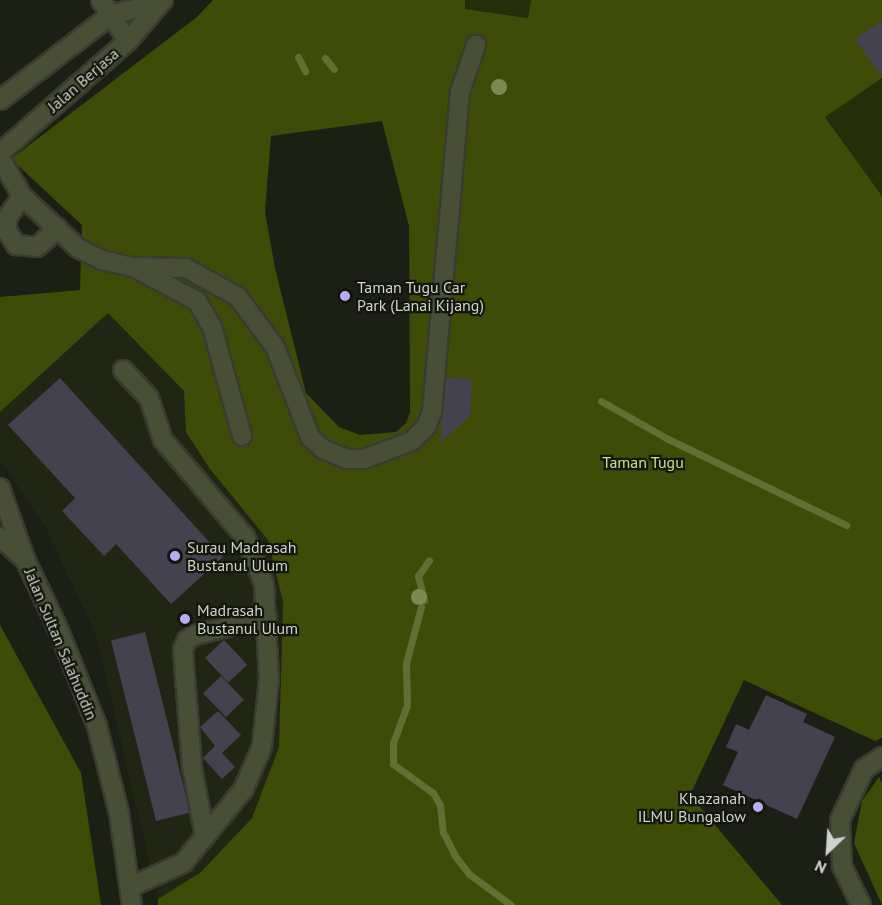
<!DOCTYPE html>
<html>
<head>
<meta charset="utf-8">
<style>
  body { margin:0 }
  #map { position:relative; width:882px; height:905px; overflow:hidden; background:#1c1f13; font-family:"PT Sans",sans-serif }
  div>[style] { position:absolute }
  .built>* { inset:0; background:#212614 }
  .green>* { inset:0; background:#262e09 }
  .forest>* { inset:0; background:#3e4c08 }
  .stream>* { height:7px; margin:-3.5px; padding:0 3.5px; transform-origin:3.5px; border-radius:3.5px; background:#607032 }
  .building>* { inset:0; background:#44424f; transform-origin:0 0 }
  .roads { filter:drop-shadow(2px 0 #393c30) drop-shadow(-2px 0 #393c30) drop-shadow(0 2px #393c30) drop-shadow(0 -2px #393c30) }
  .minor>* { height:18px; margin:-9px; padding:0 9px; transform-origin:9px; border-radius:9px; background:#484f36 }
  .trees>* { width:16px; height:16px; margin:-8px; border-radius:50%; background:#7b8a53 }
  .dots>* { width:16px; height:16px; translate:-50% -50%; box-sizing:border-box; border:3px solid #13160a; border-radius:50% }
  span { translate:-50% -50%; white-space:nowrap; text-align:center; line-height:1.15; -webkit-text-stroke:4.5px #13160a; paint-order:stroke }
  .street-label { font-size:16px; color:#d0d3cb }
  .poi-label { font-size:16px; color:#d0d3cb }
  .left { translate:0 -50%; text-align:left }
  .right { translate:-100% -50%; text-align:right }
  .park-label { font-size:16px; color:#c9e287 }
  .north { position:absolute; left:798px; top:821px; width:60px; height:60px; -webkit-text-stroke:4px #13160a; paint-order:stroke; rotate:205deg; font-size:16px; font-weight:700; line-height:24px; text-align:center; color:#d0d3cb }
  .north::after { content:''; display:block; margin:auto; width:21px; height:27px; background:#d0d3cb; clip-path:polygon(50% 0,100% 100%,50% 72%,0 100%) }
</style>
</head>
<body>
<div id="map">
  <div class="built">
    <i style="clip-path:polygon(108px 313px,184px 391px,186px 432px,210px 469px,268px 540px,283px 602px,279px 747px,252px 818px,201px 872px,158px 899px,96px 635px,46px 528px,0 460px,0 412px)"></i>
  </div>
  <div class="green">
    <i style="clip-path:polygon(465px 0,531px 0,529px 18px,464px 9px)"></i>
    <i style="clip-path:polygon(882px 78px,882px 196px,825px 116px)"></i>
  </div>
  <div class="forest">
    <i style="clip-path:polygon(evenodd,213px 0,465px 0,465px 9px,528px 18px,531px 0,882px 0,882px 78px,825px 117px,882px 196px,882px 738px,875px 741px,744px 680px,690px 795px,782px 905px,158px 905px,158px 899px,201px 872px,252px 818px,279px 747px,283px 602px,268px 540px,210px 469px,186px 432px,184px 391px,108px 313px,0 412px,0 297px,80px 290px,82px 225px,11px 159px,197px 17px,213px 0,382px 121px,409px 226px,410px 412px,406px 423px,396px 432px,360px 435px,339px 427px,306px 393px,275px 268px,265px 212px,271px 136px,382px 121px)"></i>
    <i style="clip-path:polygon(0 625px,81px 773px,101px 905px,0 905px)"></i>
    <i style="clip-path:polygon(879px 777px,882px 783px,882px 905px,854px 843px,862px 801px)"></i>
  </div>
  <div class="stream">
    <i style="left:298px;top:57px;width:16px;rotate:63deg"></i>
    <i style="left:325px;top:58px;width:14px;rotate:51deg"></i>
    <i style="left:601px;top:401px;width:77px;rotate:29.6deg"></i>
    <i style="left:668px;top:439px;width:198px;rotate:25.8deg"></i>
    <i style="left:424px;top:600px;width:25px;rotate:-104deg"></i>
    <i style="left:418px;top:576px;width:19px;rotate:-55deg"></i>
    <i style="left:421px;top:607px;width:58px;rotate:105deg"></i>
    <i style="left:406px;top:663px;width:42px;rotate:88.6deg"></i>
    <i style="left:407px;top:705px;width:40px;rotate:110.2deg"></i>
    <i style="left:393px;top:743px;width:21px;rotate:90deg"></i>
    <i style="left:393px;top:764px;width:49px;rotate:35.9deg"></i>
    <i style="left:433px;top:793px;width:14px;rotate:60deg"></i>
    <i style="left:440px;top:805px;width:27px;rotate:84deg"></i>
    <i style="left:443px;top:832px;width:27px;rotate:63deg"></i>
    <i style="left:455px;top:856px;width:23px;rotate:52deg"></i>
    <i style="left:469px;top:874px;width:52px;rotate:36.4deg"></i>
  </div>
  <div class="building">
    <i style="clip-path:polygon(882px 21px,882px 77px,855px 39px)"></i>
    <i style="clip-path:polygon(60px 378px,223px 557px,171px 604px,116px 544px,104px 556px,62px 511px,75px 498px,8px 425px)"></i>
    <i style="clip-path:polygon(446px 378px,472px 379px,470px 416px,440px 443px)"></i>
    <i style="left:145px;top:632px;width:186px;height:35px;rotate:76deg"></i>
    <i style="left:224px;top:640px;width:34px;height:26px;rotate:47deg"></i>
    <i style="left:221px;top:676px;width:33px;height:25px;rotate:46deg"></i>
    <i style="clip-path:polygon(766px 695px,807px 714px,803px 722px,835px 737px,797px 819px,723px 785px,738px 752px,726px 747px,736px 724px,749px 730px)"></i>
    <i style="clip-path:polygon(218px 711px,241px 735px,222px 753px,235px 767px,222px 779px,203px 758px,215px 746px,200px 727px)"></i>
  </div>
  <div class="roads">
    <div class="minor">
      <i style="left:101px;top:0;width:49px;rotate:56.6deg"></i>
      <i style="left:0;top:100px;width:140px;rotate:-37.4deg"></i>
      <i style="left:111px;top:15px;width:51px;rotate:-14.9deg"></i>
      <i style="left:0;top:153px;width:170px;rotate:-41.2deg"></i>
      <i style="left:128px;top:41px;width:54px;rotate:-49.5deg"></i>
      <i style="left:0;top:158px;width:44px;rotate:59.9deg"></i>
      <i style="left:22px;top:196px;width:76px;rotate:42.9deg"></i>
      <i style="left:78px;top:248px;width:27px;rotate:27deg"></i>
      <i style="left:102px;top:260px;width:31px;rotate:13deg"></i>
      <i style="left:132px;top:267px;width:54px;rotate:1.1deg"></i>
      <i style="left:186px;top:268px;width:60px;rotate:29.1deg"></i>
      <i style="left:238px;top:297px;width:62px;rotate:53.5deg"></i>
      <i style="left:275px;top:347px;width:97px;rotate:68.7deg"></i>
      <i style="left:310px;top:437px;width:18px;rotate:43deg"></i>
      <i style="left:323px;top:449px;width:25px;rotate:23deg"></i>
      <i style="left:346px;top:459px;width:18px"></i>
      <i style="left:364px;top:459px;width:51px;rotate:-20.6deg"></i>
      <i style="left:412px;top:441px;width:20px;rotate:-45deg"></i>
      <i style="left:426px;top:427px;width:16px;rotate:-68deg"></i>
      <i style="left:432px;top:412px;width:321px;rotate:-85deg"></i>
      <i style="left:460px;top:92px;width:50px;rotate:-71.2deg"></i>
      <i style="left:22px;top:196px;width:25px;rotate:124deg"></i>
      <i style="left:8px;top:217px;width:12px;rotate:99deg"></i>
      <i style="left:6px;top:229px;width:19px;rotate:58deg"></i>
      <i style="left:16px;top:245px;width:21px;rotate:5deg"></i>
      <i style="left:37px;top:247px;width:28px;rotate:-42deg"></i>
      <i style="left:137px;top:269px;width:68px;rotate:28.1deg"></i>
      <i style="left:197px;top:301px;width:30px;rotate:60deg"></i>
      <i style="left:212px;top:327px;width:113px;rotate:74.6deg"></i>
      <i style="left:123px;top:370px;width:38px;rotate:47deg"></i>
      <i style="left:149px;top:398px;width:44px;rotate:71.6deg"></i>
      <i style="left:163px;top:440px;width:127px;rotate:49.8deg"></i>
      <i style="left:245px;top:537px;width:51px;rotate:68deg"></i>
      <i style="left:264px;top:584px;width:95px;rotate:87deg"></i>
      <i style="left:269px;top:679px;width:68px;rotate:95.9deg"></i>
      <i style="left:262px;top:747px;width:47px;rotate:113.8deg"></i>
      <i style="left:243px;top:790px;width:94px;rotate:129.4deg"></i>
      <i style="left:183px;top:863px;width:58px;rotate:155.6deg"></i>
      <i style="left:0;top:488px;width:75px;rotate:70.6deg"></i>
      <i style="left:25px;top:559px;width:80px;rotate:64.7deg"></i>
      <i style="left:59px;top:631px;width:102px;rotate:68.2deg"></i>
      <i style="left:97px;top:726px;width:90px;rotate:75.8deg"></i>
      <i style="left:119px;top:813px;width:93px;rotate:82deg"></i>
      <i style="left:0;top:537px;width:31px;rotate:42deg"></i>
      <i style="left:205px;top:837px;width:71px;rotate:-100.5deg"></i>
      <i style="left:192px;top:767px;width:118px;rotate:-94.4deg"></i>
      <i style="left:183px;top:649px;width:10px;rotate:-66deg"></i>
      <i style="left:187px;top:640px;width:9px;rotate:-32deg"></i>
      <i style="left:195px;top:635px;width:74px;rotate:-14deg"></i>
      <i style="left:861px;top:905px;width:43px;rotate:-116deg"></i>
      <i style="left:842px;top:866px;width:46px;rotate:-92.5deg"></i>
      <i style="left:840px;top:820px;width:56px;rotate:-64.8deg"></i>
      <i style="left:864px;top:769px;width:22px;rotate:-34deg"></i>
    </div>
  </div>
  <div class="trees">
    <i style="left:499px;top:87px"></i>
    <i style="left:419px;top:597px"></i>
  </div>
  <div class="dots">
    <i style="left:345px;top:296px;background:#b8abf7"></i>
    <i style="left:175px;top:556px;background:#b8abf7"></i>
    <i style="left:185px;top:619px;background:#b8abf7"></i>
    <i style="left:758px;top:807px;background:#b8abf7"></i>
  </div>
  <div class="street-label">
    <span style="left:83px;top:80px;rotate:-41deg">Jalan Berjasa</span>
    <span style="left:61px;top:644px;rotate:67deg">Jalan Sultan Salahuddin</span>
  </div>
  <div class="poi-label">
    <span class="left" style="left:357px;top:296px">Taman Tugu Car<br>Park (Lanai Kijang)</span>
    <span class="left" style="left:187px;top:556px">Surau Madrasah<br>Bustanul Ulum</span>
    <span class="left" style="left:197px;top:619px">Madrasah<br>Bustanul Ulum</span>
    <span class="right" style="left:746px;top:807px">Khazanah<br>ILMU Bungalow</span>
  </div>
  <div class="park-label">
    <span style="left:643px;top:462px">Taman Tugu</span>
  </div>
  <div class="north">N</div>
</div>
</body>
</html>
